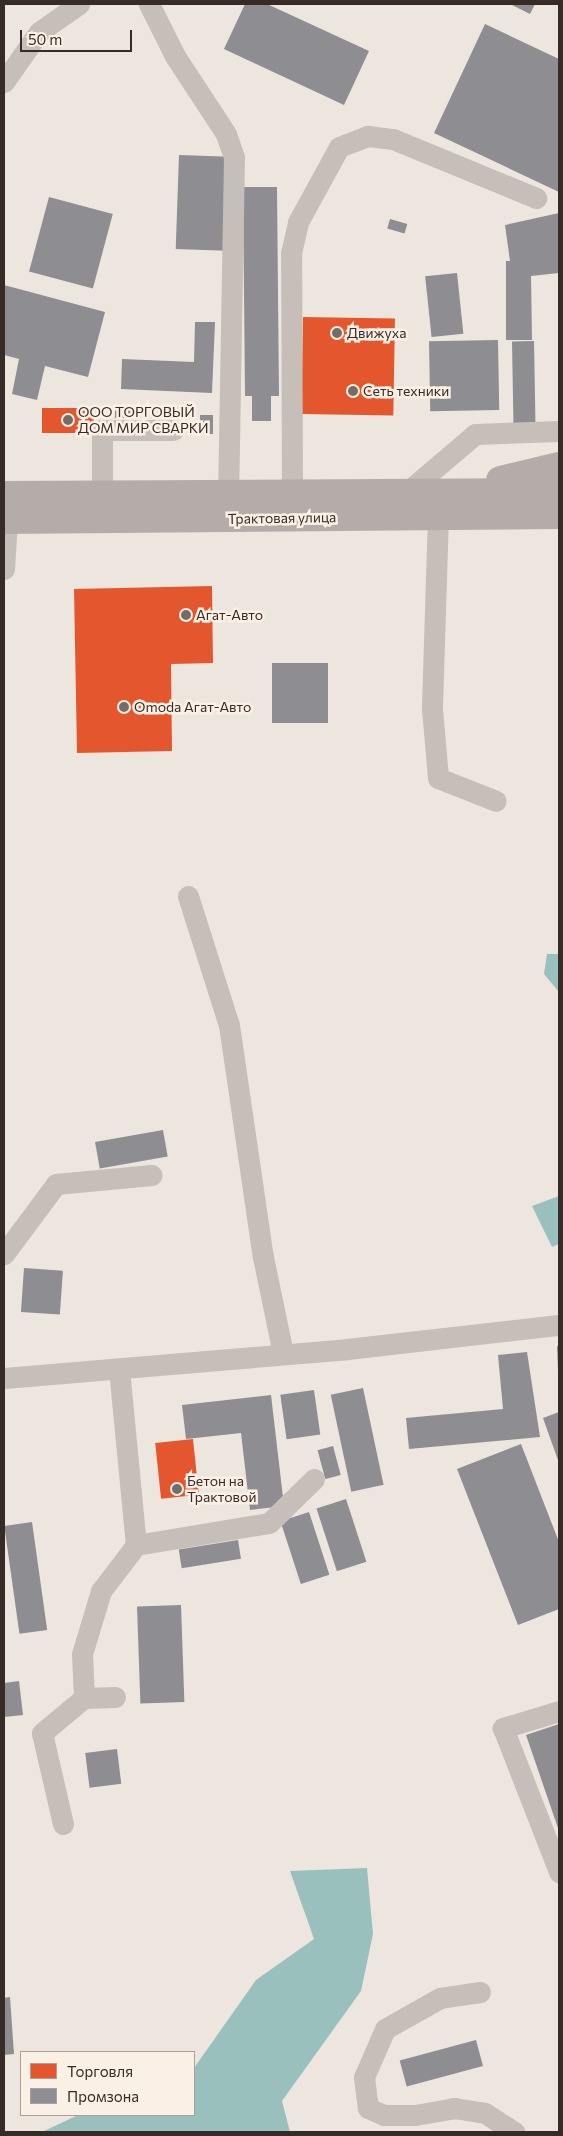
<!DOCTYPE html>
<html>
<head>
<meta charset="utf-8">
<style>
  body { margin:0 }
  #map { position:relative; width:563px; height:2136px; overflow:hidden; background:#ece6df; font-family:Commissioner,sans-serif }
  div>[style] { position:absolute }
  .water>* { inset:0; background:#9ac0be }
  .shops>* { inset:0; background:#e4572e; transform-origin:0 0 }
  .industry>* { inset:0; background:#8d8d92; transform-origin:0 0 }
  .minor>* { height:21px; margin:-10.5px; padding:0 10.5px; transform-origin:10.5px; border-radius:10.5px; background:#c6beb8 }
  .major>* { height:28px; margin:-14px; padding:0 14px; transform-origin:14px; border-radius:14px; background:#b4aca8 }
  .dots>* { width:14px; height:14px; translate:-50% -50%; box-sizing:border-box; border:2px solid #faf0e6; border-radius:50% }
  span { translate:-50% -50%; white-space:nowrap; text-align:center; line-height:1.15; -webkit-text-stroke:5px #faf0e6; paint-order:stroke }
  .poi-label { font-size:14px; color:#362b26 }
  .left { translate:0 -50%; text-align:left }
  .street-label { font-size:14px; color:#362b26 }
  .frame { position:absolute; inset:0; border:5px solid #362b26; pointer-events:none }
  .legend { position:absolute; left:20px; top:2051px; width:175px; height:65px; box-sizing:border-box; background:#faf0e6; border:1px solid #aca199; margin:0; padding:6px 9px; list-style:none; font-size:15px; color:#362b26 }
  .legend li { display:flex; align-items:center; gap:10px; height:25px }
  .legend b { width:25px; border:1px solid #aca199 }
  .scale { position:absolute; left:20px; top:30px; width:112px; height:22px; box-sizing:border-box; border:2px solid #362b26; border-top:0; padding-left:6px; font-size:15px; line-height:18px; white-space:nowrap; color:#362b26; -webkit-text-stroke:4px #faf0e6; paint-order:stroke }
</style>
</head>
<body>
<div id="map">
  <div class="water">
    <i style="clip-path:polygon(547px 954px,559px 954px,559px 992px,544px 974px)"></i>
    <i style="clip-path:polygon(559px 1196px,559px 1244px,552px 1247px,532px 1206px)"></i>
    <i style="clip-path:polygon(367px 1868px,373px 1934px,361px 1991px,282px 2101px,290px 2132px,42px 2132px,78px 2115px,194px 2115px,194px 2068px,256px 1980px,314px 1939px,290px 1871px)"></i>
  </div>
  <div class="shops">
    <i style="left:303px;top:317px;width:92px;height:97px;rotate:1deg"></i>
    <i style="left:42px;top:408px;width:52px;height:25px"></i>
    <i style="clip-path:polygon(212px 586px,213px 663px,171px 664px,172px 751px,77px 753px,74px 589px)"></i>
    <i style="left:193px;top:1439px;width:56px;height:38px;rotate:84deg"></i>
  </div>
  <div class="industry">
    <i style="clip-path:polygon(245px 4px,267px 4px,369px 51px,344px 105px,224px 49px)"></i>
    <i style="clip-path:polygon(510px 4px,535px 4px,530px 14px)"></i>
    <i style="clip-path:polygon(485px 24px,559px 59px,559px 192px,434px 133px)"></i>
    <i style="left:179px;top:155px;width:50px;height:94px;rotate:2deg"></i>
    <i style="clip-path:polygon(243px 187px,277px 187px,279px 396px,271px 396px,271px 421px,252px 421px,252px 396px,245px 396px)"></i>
    <i style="left:49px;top:197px;width:66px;height:77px;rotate:15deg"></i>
    <i style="clip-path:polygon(559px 213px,559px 273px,531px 276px,532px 340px,506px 340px,506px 261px,510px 261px,505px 225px)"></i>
    <i style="left:390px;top:219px;width:18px;height:10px;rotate:16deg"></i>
    <i style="left:457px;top:273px;width:61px;height:32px;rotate:84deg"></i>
    <i style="clip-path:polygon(4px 285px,105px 312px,88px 377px,45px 366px,37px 400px,12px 394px,19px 359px,4px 355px)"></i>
    <i style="clip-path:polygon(195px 322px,215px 322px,212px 393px,121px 389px,122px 359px,194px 362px)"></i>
    <i style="left:498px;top:340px;width:70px;height:69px;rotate:89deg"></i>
    <i style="left:534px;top:341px;width:84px;height:22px;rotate:89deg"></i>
    <i style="left:115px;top:407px;width:20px;height:11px"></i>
    <i style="left:200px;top:415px;width:13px;height:19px"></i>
    <i style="left:272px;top:663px;width:56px;height:60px"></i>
    <i style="left:163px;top:1130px;width:27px;height:69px;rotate:80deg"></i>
    <i style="left:24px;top:1268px;width:39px;height:44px;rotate:4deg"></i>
    <i style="clip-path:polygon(557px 1346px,559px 1346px,559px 1370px,558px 1370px)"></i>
    <i style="clip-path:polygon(527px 1352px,540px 1437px,409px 1449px,406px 1418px,503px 1409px,498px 1355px)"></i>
    <i style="left:363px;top:1388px;width:99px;height:33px;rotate:78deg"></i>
    <i style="left:314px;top:1390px;width:45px;height:34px;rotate:82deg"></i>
    <i style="clip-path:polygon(271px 1395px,284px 1506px,250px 1510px,241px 1433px,186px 1439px,182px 1405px)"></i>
    <i style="clip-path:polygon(559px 1412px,559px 1463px,543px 1418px)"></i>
    <i style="clip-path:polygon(521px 1444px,559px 1542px,559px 1609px,518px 1625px,457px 1469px)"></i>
    <i style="left:333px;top:1446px;width:30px;height:16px;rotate:75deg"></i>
    <i style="left:346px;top:1499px;width:66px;height:31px;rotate:72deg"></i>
    <i style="left:309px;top:1512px;width:66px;height:30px;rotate:72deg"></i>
    <i style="left:32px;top:1522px;width:109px;height:28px;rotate:82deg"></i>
    <i style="left:238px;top:1540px;width:19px;height:60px;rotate:81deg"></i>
    <i style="left:181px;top:1605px;width:97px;height:44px;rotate:88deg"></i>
    <i style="clip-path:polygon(19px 1681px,23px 1715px,4px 1717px,4px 1683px)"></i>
    <i style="clip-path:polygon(559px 1724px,559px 1831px,526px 1735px)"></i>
    <i style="left:117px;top:1749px;width:35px;height:32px;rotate:83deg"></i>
    <i style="clip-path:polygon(10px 1997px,14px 2054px,4px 2055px,4px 1998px)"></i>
    <i style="left:476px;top:2040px;width:27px;height:79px;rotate:75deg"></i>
  </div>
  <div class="minor">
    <i style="left:149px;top:4px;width:58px;rotate:63.4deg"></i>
    <i style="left:175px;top:56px;width:93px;rotate:56.8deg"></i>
    <i style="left:226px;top:134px;width:24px;rotate:71deg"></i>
    <i style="left:234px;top:157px;width:337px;rotate:91deg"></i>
    <i style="left:4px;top:82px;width:61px;rotate:-55deg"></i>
    <i style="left:39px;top:32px;width:49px;rotate:-35deg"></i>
    <i style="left:292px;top:493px;width:240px;rotate:-90.2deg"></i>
    <i style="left:291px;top:253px;width:32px;rotate:-77deg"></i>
    <i style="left:298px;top:222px;width:85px;rotate:-61.3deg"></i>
    <i style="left:339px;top:147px;width:31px;rotate:-21deg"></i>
    <i style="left:368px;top:136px;width:25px;rotate:7deg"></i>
    <i style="left:393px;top:139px;width:155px;rotate:22.4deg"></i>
    <i style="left:406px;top:493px;width:91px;rotate:-40.5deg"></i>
    <i style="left:475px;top:434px;width:84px;rotate:-2deg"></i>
    <i style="left:102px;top:495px;width:65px;rotate:-90deg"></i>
    <i style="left:102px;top:430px;width:71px"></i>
    <i style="left:438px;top:515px;width:194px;rotate:91.8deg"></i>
    <i style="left:432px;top:709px;width:69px;rotate:85deg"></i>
    <i style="left:438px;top:778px;width:62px;rotate:21.6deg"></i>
    <i style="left:4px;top:569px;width:49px;rotate:-86.5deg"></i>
    <i style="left:188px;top:896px;width:135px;rotate:72.4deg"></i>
    <i style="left:229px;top:1025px;width:234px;rotate:81.7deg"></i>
    <i style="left:263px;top:1257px;width:99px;rotate:78.3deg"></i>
    <i style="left:4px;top:1254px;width:87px;rotate:-53.4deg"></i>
    <i style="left:56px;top:1184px;width:96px;rotate:-5.4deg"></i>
    <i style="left:119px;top:1369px;width:177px;rotate:84.5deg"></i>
    <i style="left:136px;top:1545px;width:135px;rotate:-9.4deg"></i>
    <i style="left:269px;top:1523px;width:63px;rotate:-44.4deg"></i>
    <i style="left:4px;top:1378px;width:344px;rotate:-4.8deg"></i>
    <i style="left:347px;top:1349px;width:213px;rotate:-6.5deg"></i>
    <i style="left:115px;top:1697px;width:31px;rotate:178deg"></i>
    <i style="left:84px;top:1698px;width:44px;rotate:-92.6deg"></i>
    <i style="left:82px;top:1654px;width:66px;rotate:-73.2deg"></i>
    <i style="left:101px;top:1591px;width:58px;rotate:-52.7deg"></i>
    <i style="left:559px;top:1711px;width:59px;rotate:163.1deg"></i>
    <i style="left:503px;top:1728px;width:155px;rotate:68.7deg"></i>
    <i style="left:63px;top:1824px;width:93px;rotate:-103deg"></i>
    <i style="left:42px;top:1733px;width:55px;rotate:-39.8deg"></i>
    <i style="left:480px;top:1992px;width:40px;rotate:171.5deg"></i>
    <i style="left:440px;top:1998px;width:63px;rotate:150.6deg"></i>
    <i style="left:385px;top:2029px;width:52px;rotate:113.6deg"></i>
    <i style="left:364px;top:2077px;width:31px;rotate:83deg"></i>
    <i style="left:368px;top:2108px;width:17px;rotate:24deg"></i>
    <i style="left:384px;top:2115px;width:31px"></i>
    <i style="left:415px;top:2115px;width:40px;rotate:-10deg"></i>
    <i style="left:454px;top:2108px;width:31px;rotate:9deg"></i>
    <i style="left:485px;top:2113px;width:35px;rotate:33deg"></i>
  </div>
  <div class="major">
    <i style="left:500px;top:480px;width:61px;rotate:-13.3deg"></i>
    <i style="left:4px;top:495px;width:555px;rotate:-0.31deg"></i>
    <i style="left:4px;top:520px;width:555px;rotate:-0.52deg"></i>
  </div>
  <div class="dots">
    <i style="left:337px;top:333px;background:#766c67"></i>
    <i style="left:353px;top:391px;background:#766c67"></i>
    <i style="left:68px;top:420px;background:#766c67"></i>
    <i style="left:186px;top:615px;background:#766c67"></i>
    <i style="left:124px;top:707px;background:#766c67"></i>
    <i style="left:177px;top:1489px;background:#766c67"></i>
  </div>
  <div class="poi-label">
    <span class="left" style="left:347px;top:333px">Движуха</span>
    <span class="left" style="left:363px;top:391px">Сеть техники</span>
    <span class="left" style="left:78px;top:420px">ООО ТОРГОВЫЙ<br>ДОМ МИР СВАРКИ</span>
    <span class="left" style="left:196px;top:615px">Агат-Авто</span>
    <span class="left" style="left:134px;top:707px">Omoda Агат-Авто</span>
    <span class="left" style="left:187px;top:1489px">Бетон на<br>Трактовой</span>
  </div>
  <div class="street-label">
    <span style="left:282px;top:518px;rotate:-1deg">Трактовая улица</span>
  </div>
  <div class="frame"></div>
  <ul class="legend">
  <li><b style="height:14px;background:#e4572e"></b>Торговля</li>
  <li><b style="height:14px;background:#8d8d92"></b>Промзона</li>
  </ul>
  <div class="scale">50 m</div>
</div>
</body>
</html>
